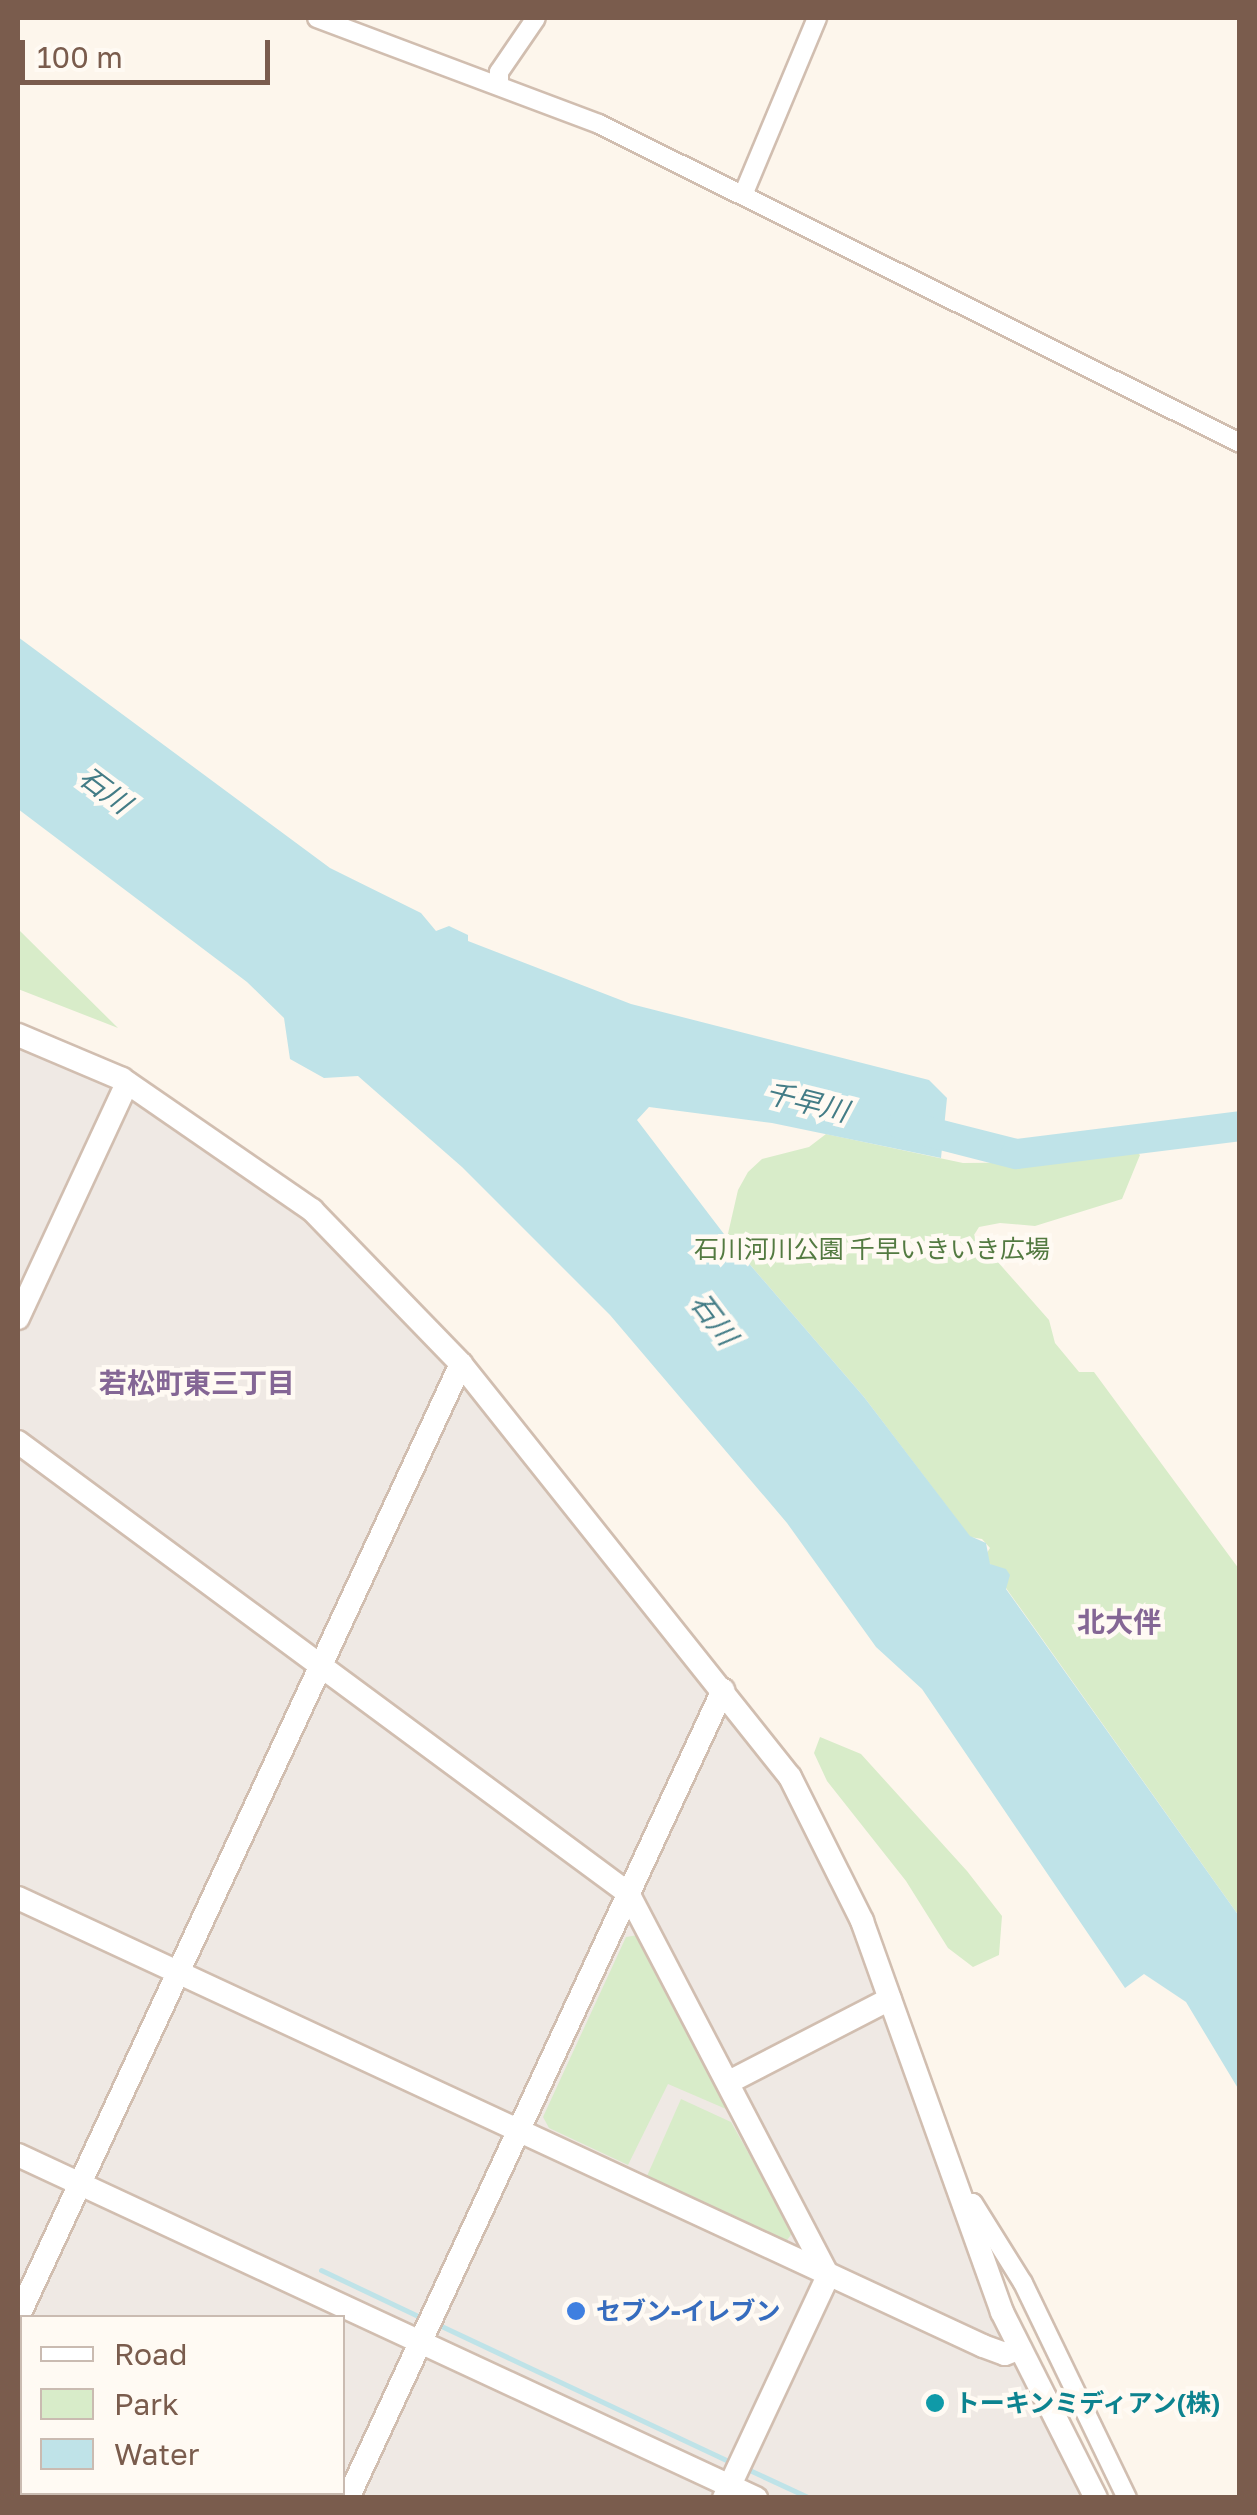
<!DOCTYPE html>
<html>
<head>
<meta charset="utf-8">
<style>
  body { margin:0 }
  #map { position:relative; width:1257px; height:2515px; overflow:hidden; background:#fdf6ec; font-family:"Golos Text","Noto Sans JP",sans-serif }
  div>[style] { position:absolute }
  .industrial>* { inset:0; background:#efe9e4 }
  .green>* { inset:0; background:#d8ecc9 }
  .water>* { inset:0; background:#bfe3e8 }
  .stream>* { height:5px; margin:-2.5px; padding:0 2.5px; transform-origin:2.5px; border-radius:2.5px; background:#bfe3e8 }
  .river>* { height:30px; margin:-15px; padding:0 15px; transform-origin:15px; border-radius:15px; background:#bfe3e8 }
  .roads { filter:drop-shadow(2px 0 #d1beb0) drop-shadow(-2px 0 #d1beb0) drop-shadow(0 2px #d1beb0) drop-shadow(0 -2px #d1beb0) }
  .minor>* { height:18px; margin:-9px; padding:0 9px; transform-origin:9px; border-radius:9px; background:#fff }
  .tertiary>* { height:22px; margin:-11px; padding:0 11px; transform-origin:11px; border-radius:11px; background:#fff }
  .dots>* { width:28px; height:28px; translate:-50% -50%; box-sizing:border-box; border:5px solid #fffaf3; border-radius:50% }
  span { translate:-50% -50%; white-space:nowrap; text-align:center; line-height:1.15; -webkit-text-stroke:9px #fffaf3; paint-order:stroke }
  .park-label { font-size:25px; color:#537a41 }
  .shop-label { font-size:25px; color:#366cbe; font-weight:700 }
  .left { translate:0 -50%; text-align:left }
  .culture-label { font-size:25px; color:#0d838f; font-weight:700 }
  .water-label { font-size:28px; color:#437c86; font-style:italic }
  .neighbourhood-label { font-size:28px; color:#846695; font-weight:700 }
  .frame { position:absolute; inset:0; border:20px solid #7a5c4d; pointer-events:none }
  .legend { position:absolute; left:20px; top:2315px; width:325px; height:180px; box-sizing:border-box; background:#fffaf3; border:2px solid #cabbb1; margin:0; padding:12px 18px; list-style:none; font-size:30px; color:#7a5c4d }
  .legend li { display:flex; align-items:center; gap:20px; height:50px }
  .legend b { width:50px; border:2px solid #cabbb1 }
  .scale { position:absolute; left:20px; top:40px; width:250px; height:45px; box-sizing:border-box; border:5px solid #7a5c4d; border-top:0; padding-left:12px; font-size:30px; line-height:35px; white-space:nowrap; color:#7a5c4d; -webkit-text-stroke:8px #fffaf3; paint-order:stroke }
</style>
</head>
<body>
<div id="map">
  <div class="industrial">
    <i style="clip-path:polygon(evenodd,18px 1048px,108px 1087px,148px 1110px,302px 1220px,451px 1365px,783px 1778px,856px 1916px,978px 2282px,1085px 2497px,18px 2497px,18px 1048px,22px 2318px,342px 2318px,342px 2492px,22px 2492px,22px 2318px)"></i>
  </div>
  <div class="green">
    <i style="clip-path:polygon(18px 929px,118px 1028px,18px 989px)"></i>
    <i style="clip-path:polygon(826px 1134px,963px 1163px,1059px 1162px,1136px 1151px,1140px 1155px,1122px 1199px,1035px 1226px,1000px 1223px,979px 1227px,974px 1235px,1049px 1320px,1055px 1343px,1079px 1372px,1094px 1372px,1239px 1569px,1239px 1916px,1006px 1588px,997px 1569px,990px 1564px,985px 1556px,990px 1548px,982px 1539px,970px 1537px,864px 1397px,727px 1238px,738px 1190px,748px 1172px,762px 1159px,809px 1147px)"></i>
    <i style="clip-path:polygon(820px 1737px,861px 1754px,967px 1871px,1002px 1916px,999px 1955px,973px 1967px,948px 1948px,906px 1881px,827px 1781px,814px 1753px)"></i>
    <i style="clip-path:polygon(638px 1935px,733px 2112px,668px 2084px,628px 2165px,549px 2128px,543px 2117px,626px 1937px)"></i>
    <i style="clip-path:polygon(681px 2099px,731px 2122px,793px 2232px,785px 2243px,647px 2176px)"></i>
  </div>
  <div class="water">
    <i style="clip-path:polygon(18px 637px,330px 868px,421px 913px,436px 931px,449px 926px,468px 935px,468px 941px,631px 1004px,929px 1080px,947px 1098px,941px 1158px,772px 1123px,649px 1107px,637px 1120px,727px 1238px,864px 1397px,970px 1536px,986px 1543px,990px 1564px,1006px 1569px,1010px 1575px,1006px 1589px,1239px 1916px,1239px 2090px,1186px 2002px,1144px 1974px,1125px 1988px,922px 1689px,876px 1647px,787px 1523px,610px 1315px,462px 1167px,358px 1076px,324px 1078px,290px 1059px,284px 1018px,247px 982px,18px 809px)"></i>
  </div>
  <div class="stream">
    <i style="left:321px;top:2270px;width:112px;rotate:25.4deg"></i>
    <i style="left:437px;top:2324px;width:329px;rotate:25.2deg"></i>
    <i style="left:745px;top:2468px;width:72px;rotate:24.8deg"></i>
  </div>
  <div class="river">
    <i style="left:902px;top:1125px;width:118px;rotate:14.3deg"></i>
    <i style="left:1016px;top:1154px;width:226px;rotate:-7.1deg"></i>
  </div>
  <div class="roads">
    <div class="minor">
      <i style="left:317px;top:18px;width:301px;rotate:20.6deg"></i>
      <i style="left:599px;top:124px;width:716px;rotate:26.46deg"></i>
      <i style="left:499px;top:83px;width:11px;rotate:-90deg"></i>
      <i style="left:499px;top:72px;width:65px;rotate:-55.6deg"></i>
      <i style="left:743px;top:195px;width:192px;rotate:-67.3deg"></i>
      <i style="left:963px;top:2206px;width:10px;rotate:-17deg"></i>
      <i style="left:973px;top:2203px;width:94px;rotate:58deg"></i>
      <i style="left:1023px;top:2283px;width:239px;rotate:64.2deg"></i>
    </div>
    <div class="tertiary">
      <i style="left:18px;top:1035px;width:113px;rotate:22.9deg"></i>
      <i style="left:122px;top:1079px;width:231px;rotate:34.6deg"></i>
      <i style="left:312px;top:1210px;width:214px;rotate:45.9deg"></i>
      <i style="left:461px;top:1364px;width:528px;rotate:51.46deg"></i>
      <i style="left:790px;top:1777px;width:161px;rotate:63.4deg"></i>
      <i style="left:862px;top:1921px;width:415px;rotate:70.3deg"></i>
      <i style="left:1002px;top:2312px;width:208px;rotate:63.2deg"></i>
      <i style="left:18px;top:1318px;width:259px;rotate:-65.1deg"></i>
      <i style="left:18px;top:1442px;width:759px;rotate:36.48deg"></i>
      <i style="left:628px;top:1893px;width:432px;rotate:62.4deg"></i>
      <i style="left:828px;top:2276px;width:245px;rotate:115.1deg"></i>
      <i style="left:18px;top:1898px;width:1064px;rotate:24.9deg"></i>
      <i style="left:983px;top:2346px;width:23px;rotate:20deg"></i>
      <i style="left:1005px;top:2354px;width:16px;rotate:-22deg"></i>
      <i style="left:729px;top:2082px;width:181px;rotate:-27.3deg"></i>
      <i style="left:18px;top:2155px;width:814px;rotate:24.93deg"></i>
      <i style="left:18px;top:2317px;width:1051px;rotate:-65.07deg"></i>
      <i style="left:18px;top:2384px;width:4px;rotate:27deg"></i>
      <i style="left:253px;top:2492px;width:13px;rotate:29deg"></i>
      <i style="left:348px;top:2498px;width:891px;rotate:-65.1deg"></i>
    </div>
  </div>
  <div class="dots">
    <i style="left:576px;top:2311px;background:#3f7fe0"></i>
    <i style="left:935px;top:2403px;background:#0f9aa8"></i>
  </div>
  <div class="park-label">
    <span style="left:872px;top:1249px">石川河川公園 千早いきいき広場</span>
  </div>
  <div class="shop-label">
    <span class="left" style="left:596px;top:2311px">セブン-イレブン</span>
  </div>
  <div class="culture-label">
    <span class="left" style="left:955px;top:2403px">トーキンミディアン(株)</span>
  </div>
  <div class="water-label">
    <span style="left:105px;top:790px;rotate:37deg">石川</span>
    <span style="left:807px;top:1102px;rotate:14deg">千早川</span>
    <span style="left:714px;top:1319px;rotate:53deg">石川</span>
  </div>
  <div class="neighbourhood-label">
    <span style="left:197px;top:1383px">若松町東三丁目</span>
    <span style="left:1119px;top:1622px">北大伴</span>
  </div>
  <div class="frame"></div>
  <ul class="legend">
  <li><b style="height:12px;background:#fff"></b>Road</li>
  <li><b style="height:28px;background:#d8ecc9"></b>Park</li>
  <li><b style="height:28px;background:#bfe3e8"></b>Water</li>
  </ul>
  <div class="scale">100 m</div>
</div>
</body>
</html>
